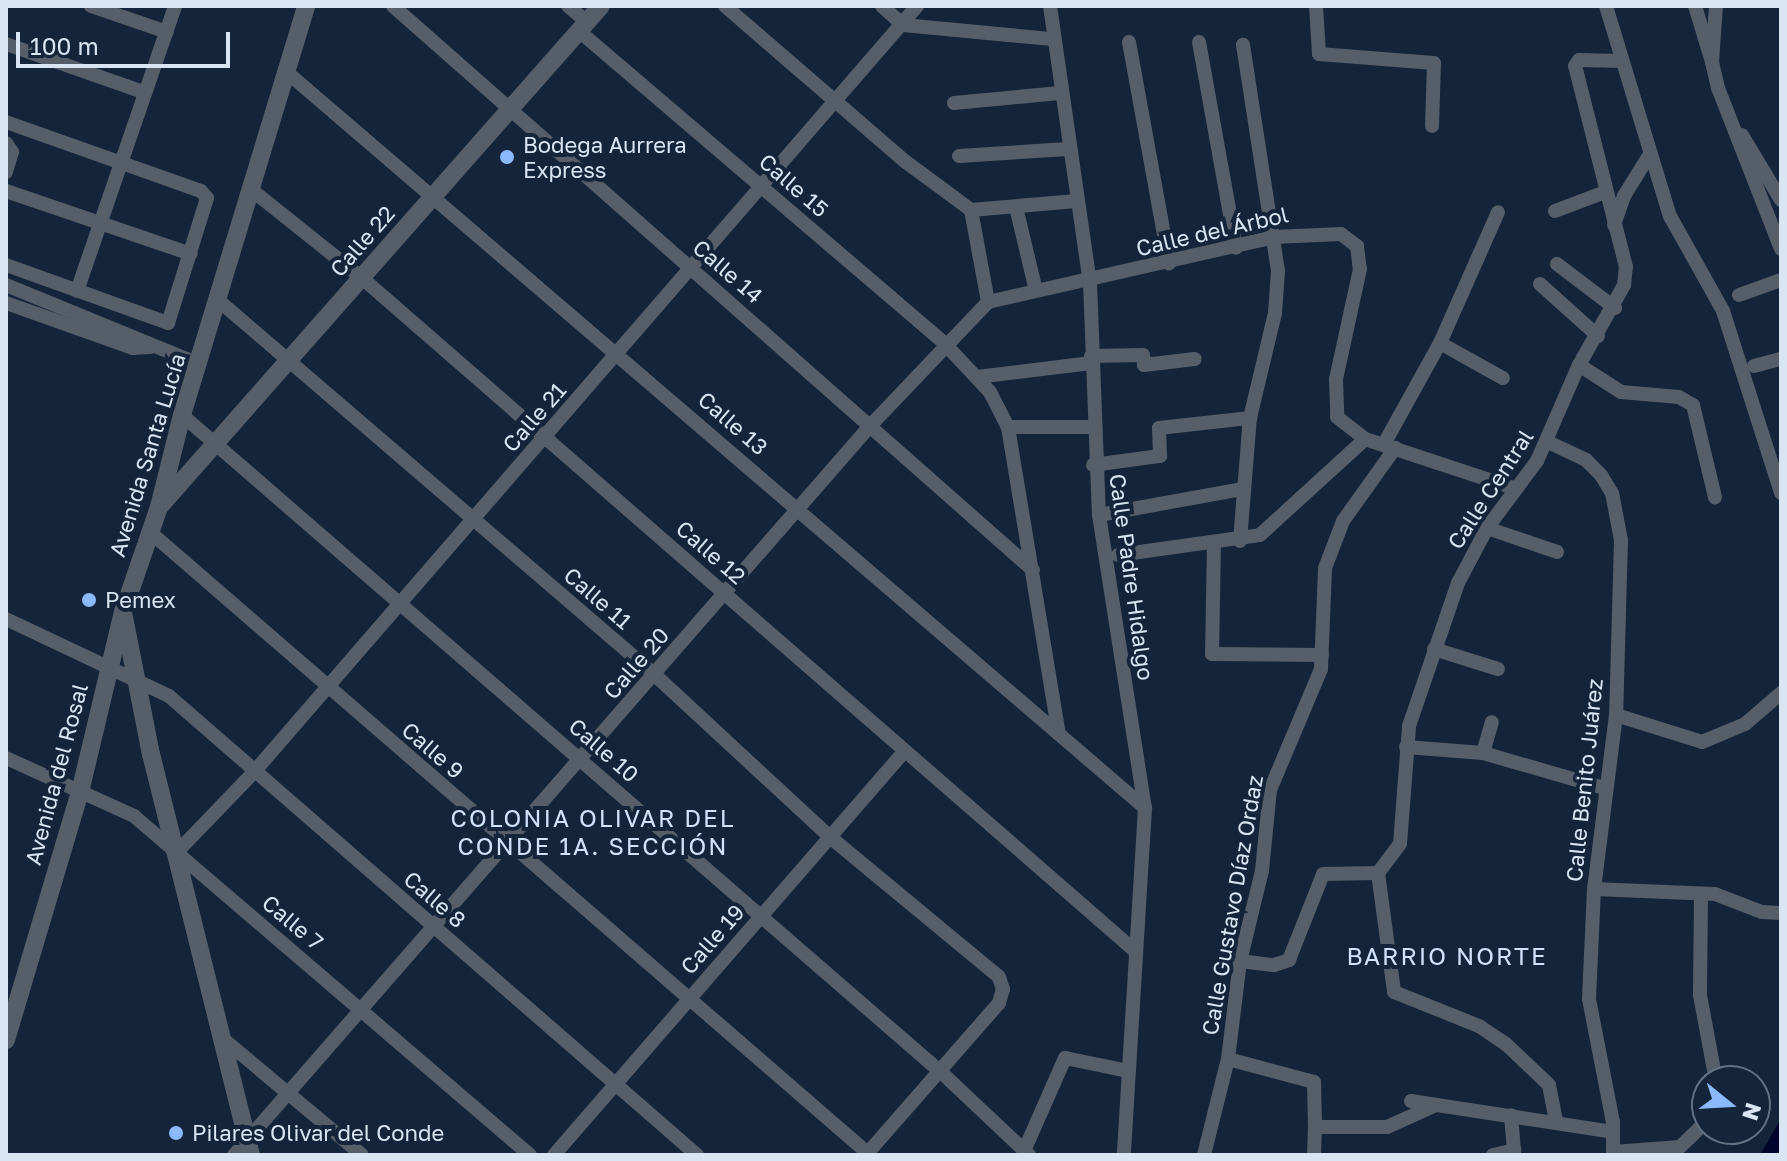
<!DOCTYPE html>
<html>
<head>
<meta charset="utf-8">
<style>
  body { margin:0 }
  #map { position:relative; width:1787px; height:1161px; overflow:hidden; background:#14243a; font-family:"Golos Text",sans-serif }
  div>[style] { position:absolute }
  .water>* { inset:0; background:#00032c }
  .minor>* { height:14px; margin:-7px; padding:0 7px; transform-origin:7px; border-radius:7px; background:#555e69 }
  .tertiary>* { height:18px; margin:-9px; padding:0 9px; transform-origin:9px; border-radius:9px; background:#555e69 }
  .dots>* { width:22px; height:22px; translate:-50% -50%; box-sizing:border-box; border:4px solid #14243a; border-radius:50% }
  span { translate:-50% -50%; white-space:nowrap; text-align:center; line-height:1.15; -webkit-text-stroke:8px #14243a; paint-order:stroke }
  .poi-label { font-size:22px; color:#dae5f4 }
  .left { translate:0 -50%; text-align:left }
  .street-label { font-size:22px; color:#dae5f4 }
  .neighbourhood-label { font-size:24px; color:#d0e2fc; letter-spacing:2px }
  .frame { position:absolute; inset:0; border:8px solid #dae5f4; pointer-events:none }
  .north { position:absolute; left:1691px; top:1065px; width:80px; height:80px; box-sizing:border-box; background:#14243a; border:2px solid #637184; border-radius:50%; rotate:108deg; font-size:22px; font-weight:700; line-height:32px; text-align:center; color:#dae5f4 }
  .north::after { content:''; display:block; margin:auto; width:28px; height:36px; background:#8abafc; clip-path:polygon(50% 0,100% 100%,50% 72%,0 100%) }
  .scale { position:absolute; left:16px; top:32px; width:214px; height:36px; box-sizing:border-box; border:4px solid #dae5f4; border-top:0; padding-left:10px; font-size:24px; line-height:28px; white-space:nowrap; color:#dae5f4; -webkit-text-stroke:6px #14243a; paint-order:stroke }
</style>
</head>
<body>
<div id="map">
  <div class="water">
    <i style="clip-path:polygon(1781px 1117px,1781px 1155px,1760px 1155px,1779px 1122px)"></i>
  </div>
  <div class="minor">
    <i style="left:91px;top:6px;width:80px;rotate:18.9deg"></i>
    <i style="left:393px;top:6px;width:853px;rotate:41.39deg"></i>
    <i style="left:568px;top:6px;width:25px;rotate:40deg"></i>
    <i style="left:725px;top:6px;width:239px;rotate:40.8deg"></i>
    <i style="left:906px;top:162px;width:81px;rotate:36.4deg"></i>
    <i style="left:971px;top:210px;width:94px;rotate:79.5deg"></i>
    <i style="left:882px;top:6px;width:28px;rotate:42deg"></i>
    <i style="left:903px;top:25px;width:150px;rotate:5.4deg"></i>
    <i style="left:1050px;top:6px;width:279px;rotate:81.8deg"></i>
    <i style="left:1090px;top:282px;width:233px;rotate:87.8deg"></i>
    <i style="left:1099px;top:515px;width:297px;rotate:81.1deg"></i>
    <i style="left:1145px;top:808px;width:348px;rotate:93.5deg"></i>
    <i style="left:1316px;top:6px;width:48px;rotate:86.4deg"></i>
    <i style="left:1319px;top:54px;width:115px;rotate:4.5deg"></i>
    <i style="left:1434px;top:63px;width:63px;rotate:91.8deg"></i>
    <i style="left:1606px;top:6px;width:220px;rotate:73.1deg"></i>
    <i style="left:1670px;top:216px;width:109px;rotate:60.8deg"></i>
    <i style="left:1723px;top:311px;width:191px;rotate:72.3deg"></i>
    <i style="left:1695px;top:6px;width:59px;rotate:73.1deg"></i>
    <i style="left:1716px;top:6px;width:56px;rotate:94.1deg"></i>
    <i style="left:1712px;top:62px;width:27px;rotate:77deg"></i>
    <i style="left:1718px;top:88px;width:173px;rotate:68.6deg"></i>
    <i style="left:579px;top:31px;width:480px;rotate:40.5deg"></i>
    <i style="left:944px;top:343px;width:67px;rotate:46.8deg"></i>
    <i style="left:990px;top:392px;width:39px;rotate:63deg"></i>
    <i style="left:1008px;top:427px;width:311px;rotate:80.6deg"></i>
    <i style="left:1129px;top:42px;width:225px;rotate:79.7deg"></i>
    <i style="left:1199px;top:42px;width:209px;rotate:79.8deg"></i>
    <i style="left:6px;top:44px;width:145px;rotate:19.3deg"></i>
    <i style="left:289px;top:74px;width:1128px;rotate:40.61deg"></i>
    <i style="left:954px;top:103px;width:106px;rotate:-5.4deg"></i>
    <i style="left:6px;top:122px;width:207px;rotate:19.5deg"></i>
    <i style="left:201px;top:191px;width:9px;rotate:49deg"></i>
    <i style="left:207px;top:198px;width:131px;rotate:107.3deg"></i>
    <i style="left:168px;top:323px;width:172px;rotate:-160.3deg"></i>
    <i style="left:1742px;top:135px;width:76px;rotate:59deg"></i>
    <i style="left:6px;top:143px;width:11px;rotate:56deg"></i>
    <i style="left:12px;top:152px;width:21px;rotate:107deg"></i>
    <i style="left:959px;top:156px;width:109px;rotate:-3.7deg"></i>
    <i style="left:6px;top:191px;width:195px;rotate:18.8deg"></i>
    <i style="left:253px;top:191px;width:139px;rotate:38.6deg"></i>
    <i style="left:362px;top:278px;width:1025px;rotate:41.04deg"></i>
    <i style="left:1016px;top:207px;width:86px;rotate:76.6deg"></i>
    <i style="left:971px;top:210px;width:106px;rotate:-4.9deg"></i>
    <i style="left:1555px;top:211px;width:53px;rotate:-20.8deg"></i>
    <i style="left:1614px;top:225px;width:31px;rotate:-71deg"></i>
    <i style="left:1624px;top:196px;width:49px;rotate:-58.2deg"></i>
    <i style="left:1557px;top:264px;width:73px;rotate:37.2deg"></i>
    <i style="left:1540px;top:284px;width:78px;rotate:41.9deg"></i>
    <i style="left:6px;top:285px;width:209px;rotate:22.3deg"></i>
    <i style="left:77px;top:291px;width:301px;rotate:-71deg"></i>
    <i style="left:1739px;top:295px;width:45px;rotate:-19.7deg"></i>
    <i style="left:218px;top:300px;width:576px;rotate:40.63deg"></i>
    <i style="left:655px;top:675px;width:238px;rotate:42.8deg"></i>
    <i style="left:830px;top:837px;width:219px;rotate:39.6deg"></i>
    <i style="left:999px;top:977px;width:13px;rotate:72deg"></i>
    <i style="left:1003px;top:989px;width:15px;rotate:106deg"></i>
    <i style="left:999px;top:1003px;width:202px;rotate:131.2deg"></i>
    <i style="left:6px;top:303px;width:135px;rotate:19.5deg"></i>
    <i style="left:133px;top:348px;width:17px;rotate:-3deg"></i>
    <i style="left:1440px;top:343px;width:72px;rotate:29.1deg"></i>
    <i style="left:1091px;top:356px;width:52px;rotate:-1.1deg"></i>
    <i style="left:1143px;top:355px;width:10px;rotate:84deg"></i>
    <i style="left:1144px;top:365px;width:51px;rotate:-6.7deg"></i>
    <i style="left:1579px;top:365px;width:50px;rotate:32.7deg"></i>
    <i style="left:1621px;top:392px;width:58px;rotate:4.9deg"></i>
    <i style="left:1679px;top:397px;width:16px;rotate:30deg"></i>
    <i style="left:1693px;top:405px;width:95px;rotate:76.6deg"></i>
    <i style="left:1754px;top:366px;width:28px;rotate:-15deg"></i>
    <i style="left:977px;top:377px;width:115px;rotate:-7deg"></i>
    <i style="left:182px;top:415px;width:1005px;rotate:40.89deg"></i>
    <i style="left:942px;top:1073px;width:120px;rotate:43.3deg"></i>
    <i style="left:1008px;top:427px;width:84px"></i>
    <i style="left:1548px;top:442px;width:42px;rotate:25.3deg"></i>
    <i style="left:1586px;top:460px;width:21px;rotate:45deg"></i>
    <i style="left:1601px;top:475px;width:21px;rotate:59deg"></i>
    <i style="left:1612px;top:493px;width:48px;rotate:79.2deg"></i>
    <i style="left:1621px;top:540px;width:175px;rotate:91.6deg"></i>
    <i style="left:1616px;top:715px;width:175px;rotate:97.2deg"></i>
    <i style="left:1594px;top:889px;width:110px;rotate:92.6deg"></i>
    <i style="left:1589px;top:999px;width:125px;rotate:79deg"></i>
    <i style="left:1613px;top:1122px;width:33px;rotate:90deg"></i>
    <i style="left:1384px;top:444px;width:115px;rotate:-61deg"></i>
    <i style="left:1440px;top:343px;width:143px;rotate:-66.1deg"></i>
    <i style="left:1093px;top:465px;width:68px;rotate:-7.7deg"></i>
    <i style="left:1160px;top:456px;width:28px;rotate:-92deg"></i>
    <i style="left:1159px;top:428px;width:92px;rotate:-6.3deg"></i>
    <i style="left:1099px;top:515px;width:145px;rotate:-10.3deg"></i>
    <i style="left:1487px;top:528px;width:74px;rotate:18.9deg"></i>
    <i style="left:150px;top:532px;width:952px;rotate:40.87deg"></i>
    <i style="left:1240px;top:541px;width:123px;rotate:-85.4deg"></i>
    <i style="left:1250px;top:418px;width:108px;rotate:-76.6deg"></i>
    <i style="left:1275px;top:313px;width:42px;rotate:-85.9deg"></i>
    <i style="left:1278px;top:271px;width:229px;rotate:-98.8deg"></i>
    <i style="left:1214px;top:542px;width:112px;rotate:91deg"></i>
    <i style="left:1212px;top:654px;width:110px;rotate:0.5deg"></i>
    <i style="left:1118px;top:555px;width:143px;rotate:-8deg"></i>
    <i style="left:1260px;top:535px;width:142px;rotate:-42.4deg"></i>
    <i style="left:6px;top:619px;width:180px;rotate:25.3deg"></i>
    <i style="left:169px;top:696px;width:700px;rotate:41deg"></i>
    <i style="left:1434px;top:649px;width:67px;rotate:17.4deg"></i>
    <i style="left:1616px;top:715px;width:90px;rotate:17.4deg"></i>
    <i style="left:1702px;top:742px;width:47px;rotate:-22.7deg"></i>
    <i style="left:1745px;top:724px;width:48px;rotate:-40.7deg"></i>
    <i style="left:1406px;top:747px;width:77px;rotate:4.5deg"></i>
    <i style="left:1483px;top:753px;width:126px;rotate:16.1deg"></i>
    <i style="left:1483px;top:753px;width:32px;rotate:-74deg"></i>
    <i style="left:6px;top:758px;width:141px;rotate:24.4deg"></i>
    <i style="left:134px;top:816px;width:521px;rotate:40.57deg"></i>
    <i style="left:177px;top:852px;width:111px;rotate:-46.1deg"></i>
    <i style="left:254px;top:772px;width:1013px;rotate:-49.12deg"></i>
    <i style="left:1378px;top:873px;width:36px;rotate:-53deg"></i>
    <i style="left:1400px;top:844px;width:118px;rotate:-85.6deg"></i>
    <i style="left:1409px;top:726px;width:151px;rotate:-71.1deg"></i>
    <i style="left:1458px;top:583px;width:62px;rotate:-62.2deg"></i>
    <i style="left:1487px;top:528px;width:84px;rotate:-53.3deg"></i>
    <i style="left:1537px;top:461px;width:105px;rotate:-66.4deg"></i>
    <i style="left:1579px;top:365px;width:92px;rotate:-60.6deg"></i>
    <i style="left:1624px;top:285px;width:18px;rotate:-84deg"></i>
    <i style="left:1626px;top:267px;width:207px;rotate:-104.2deg"></i>
    <i style="left:1575px;top:66px;width:7px;rotate:-56deg"></i>
    <i style="left:1579px;top:60px;width:43px;rotate:1.3deg"></i>
    <i style="left:1378px;top:873px;width:120px;rotate:82.3deg"></i>
    <i style="left:1394px;top:992px;width:92px;rotate:21.8deg"></i>
    <i style="left:1479px;top:1026px;width:32px;rotate:34deg"></i>
    <i style="left:1506px;top:1044px;width:59px;rotate:43.6deg"></i>
    <i style="left:1549px;top:1085px;width:38px;rotate:79deg"></i>
    <i style="left:1594px;top:889px;width:121px;rotate:2.4deg"></i>
    <i style="left:1715px;top:894px;width:50px;rotate:21deg"></i>
    <i style="left:1762px;top:912px;width:19px;rotate:3deg"></i>
    <i style="left:1701px;top:896px;width:99px;rotate:90.6deg"></i>
    <i style="left:1700px;top:995px;width:87px;rotate:79.5deg"></i>
    <i style="left:1240px;top:961px;width:34px;rotate:7deg"></i>
    <i style="left:1274px;top:965px;width:16px;rotate:-18deg"></i>
    <i style="left:1289px;top:960px;width:92px;rotate:-68.4deg"></i>
    <i style="left:1323px;top:874px;width:55px;rotate:-1deg"></i>
    <i style="left:222px;top:1038px;width:182px;rotate:39.9deg"></i>
    <i style="left:1228px;top:1059px;width:89px;rotate:15deg"></i>
    <i style="left:1314px;top:1082px;width:45px;rotate:88.7deg"></i>
    <i style="left:1315px;top:1127px;width:72px"></i>
    <i style="left:1387px;top:1127px;width:54px;rotate:-24.2deg"></i>
    <i style="left:1411px;top:1101px;width:204px;rotate:8.7deg"></i>
    <i style="left:1024px;top:1151px;width:102px;rotate:-66.2deg"></i>
    <i style="left:1065px;top:1058px;width:64px;rotate:11.7deg"></i>
    <i style="left:1613px;top:1152px;width:67px;rotate:-4.3deg"></i>
    <i style="left:1680px;top:1147px;width:37px;rotate:-44deg"></i>
    <i style="left:234px;top:1155px;width:967px;rotate:-48.9deg"></i>
    <i style="left:870px;top:426px;width:171px;rotate:-46.4deg"></i>
    <i style="left:988px;top:302px;width:292px;rotate:-12.8deg"></i>
    <i style="left:1273px;top:237px;width:68px;rotate:-2.5deg"></i>
    <i style="left:1341px;top:234px;width:20px;rotate:37deg"></i>
    <i style="left:1357px;top:246px;width:23px;rotate:83deg"></i>
    <i style="left:1360px;top:269px;width:113px;rotate:102.3deg"></i>
    <i style="left:1336px;top:379px;width:38px;rotate:88deg"></i>
    <i style="left:1337px;top:417px;width:36px;rotate:38deg"></i>
    <i style="left:1365px;top:439px;width:157px;rotate:18.2deg"></i>
    <i style="left:554px;top:1155px;width:532px;rotate:-49.04deg"></i>
    <i style="left:1204px;top:1155px;width:99px;rotate:-76deg"></i>
    <i style="left:1228px;top:1059px;width:99px;rotate:-83deg"></i>
    <i style="left:1240px;top:961px;width:93px;rotate:-76.3deg"></i>
    <i style="left:1262px;top:871px;width:81px;rotate:-84.4deg"></i>
    <i style="left:1270px;top:790px;width:131px;rotate:-67.1deg"></i>
    <i style="left:1321px;top:669px;width:101px;rotate:-87.7deg"></i>
    <i style="left:1325px;top:568px;width:50px;rotate:-69deg"></i>
    <i style="left:1343px;top:521px;width:90px;rotate:-54.5deg"></i>
    <i style="left:1314px;top:1155px;width:28px;rotate:-88deg"></i>
    <i style="left:1493px;top:1155px;width:22px;rotate:-13deg"></i>
    <i style="left:1514px;top:1150px;width:35px;rotate:-95deg"></i>
  </div>
  <div class="tertiary">
    <i style="left:161px;top:505px;width:665px;rotate:-48.6deg"></i>
    <i style="left:124px;top:617px;width:140px;rotate:78.9deg"></i>
    <i style="left:151px;top:754px;width:413px;rotate:76deg"></i>
    <i style="left:6px;top:1040px;width:263px;rotate:-73.4deg"></i>
    <i style="left:81px;top:788px;width:181px;rotate:-76.6deg"></i>
    <i style="left:123px;top:612px;width:111px;rotate:-71.1deg"></i>
    <i style="left:159px;top:507px;width:95px;rotate:-76deg"></i>
    <i style="left:182px;top:415px;width:427px;rotate:-73.1deg"></i>
  </div>
  <div class="dots">
    <i style="left:507px;top:157px;background:#8abafc"></i>
    <i style="left:89px;top:600px;background:#8abafc"></i>
    <i style="left:176px;top:1133px;background:#8abafc"></i>
  </div>
  <div class="poi-label">
    <span class="left" style="left:523px;top:157px">Bodega Aurrera<br>Express</span>
    <span class="left" style="left:105px;top:600px">Pemex</span>
    <span class="left" style="left:192px;top:1133px">Pilares Olivar del Conde</span>
  </div>
  <div class="street-label">
    <span style="left:794px;top:185px;rotate:41deg">Calle 15</span>
    <span style="left:1212px;top:231px;rotate:-13deg">Calle del Árbol</span>
    <span style="left:362px;top:241px;rotate:-49deg">Calle 22</span>
    <span style="left:728px;top:271px;rotate:41deg">Calle 14</span>
    <span style="left:534px;top:417px;rotate:-49deg">Calle 21</span>
    <span style="left:733px;top:423px;rotate:41deg">Calle 13</span>
    <span style="left:147px;top:455px;rotate:-73deg">Avenida Santa Lucía</span>
    <span style="left:1490px;top:489px;rotate:-57deg">Calle Central</span>
    <span style="left:711px;top:552px;rotate:41deg">Calle 12</span>
    <span style="left:1132px;top:577px;rotate:82deg">Calle Padre Hidalgo</span>
    <span style="left:598px;top:598px;rotate:41deg">Calle 11</span>
    <span style="left:636px;top:663px;rotate:-49deg">Calle 20</span>
    <span style="left:433px;top:750px;rotate:41deg">Calle 9</span>
    <span style="left:604px;top:750px;rotate:41deg">Calle 10</span>
    <span style="left:56px;top:774px;rotate:-75deg">Avenida del Rosal</span>
    <span style="left:1584px;top:780px;rotate:-84deg">Calle Benito Juárez</span>
    <span style="left:435px;top:899px;rotate:41deg">Calle 8</span>
    <span style="left:1232px;top:905px;rotate:-80deg">Calle Gustavo Díaz Ordaz</span>
    <span style="left:293px;top:922px;rotate:40deg">Calle 7</span>
    <span style="left:712px;top:939px;rotate:-49deg">Calle 19</span>
  </div>
  <div class="neighbourhood-label">
    <span style="left:593px;top:832px">COLONIA OLIVAR DEL<br>CONDE 1A. SECCIÓN</span>
    <span style="left:1447px;top:956px">BARRIO NORTE</span>
  </div>
  <div class="frame"></div>
  <div class="north">N</div>
  <div class="scale">100 m</div>
</div>
</body>
</html>
